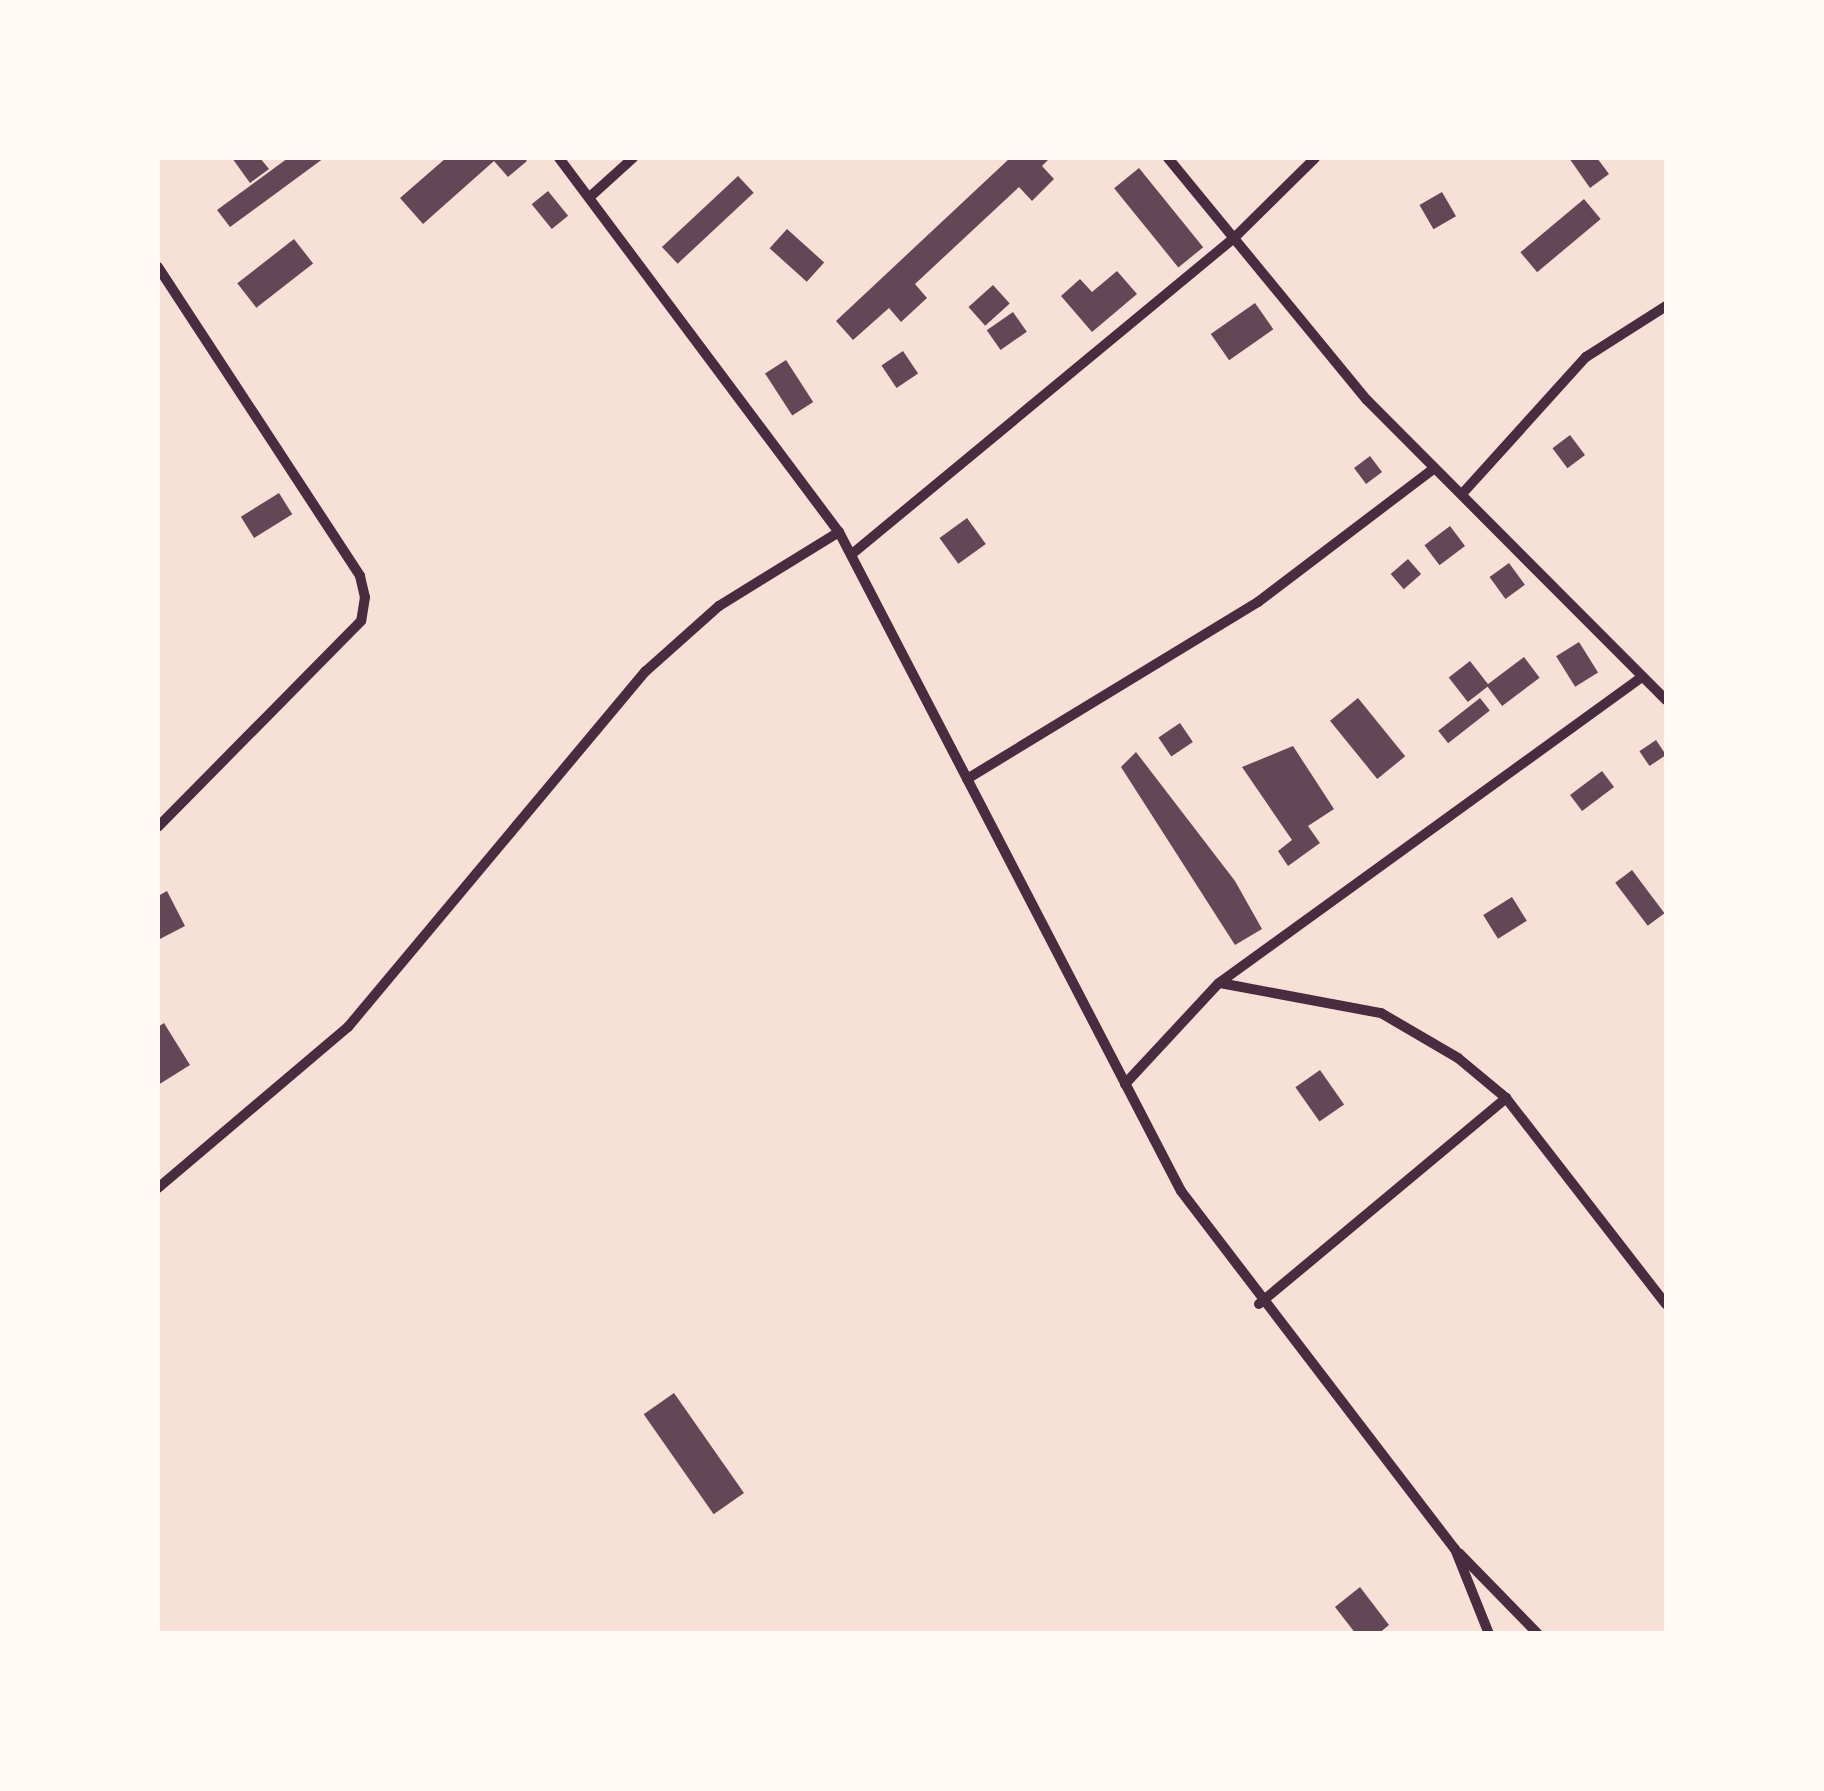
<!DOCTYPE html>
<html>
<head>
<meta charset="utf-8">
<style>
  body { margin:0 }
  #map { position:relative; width:1824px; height:1791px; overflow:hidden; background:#f7e1d7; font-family:Merriweather,serif }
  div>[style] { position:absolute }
  .building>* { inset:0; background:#644757; transform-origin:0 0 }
  .minor>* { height:10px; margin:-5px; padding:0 5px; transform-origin:5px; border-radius:5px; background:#4a2c40 }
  span { translate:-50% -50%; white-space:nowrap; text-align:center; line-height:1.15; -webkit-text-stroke:8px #fffaf5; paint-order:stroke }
  .frame { position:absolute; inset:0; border:160px solid #fffaf5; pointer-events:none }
</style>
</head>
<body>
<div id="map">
  <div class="building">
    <i style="clip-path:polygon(232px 158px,260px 158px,269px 169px,250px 183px)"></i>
    <i style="clip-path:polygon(288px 158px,324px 158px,230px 227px,217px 210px)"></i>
    <i style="clip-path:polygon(446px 158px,524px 158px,527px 161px,508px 177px,494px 161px,423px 224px,400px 198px)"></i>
    <i style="clip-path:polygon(1010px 158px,1050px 158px,1042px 166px,1054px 179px,1032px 201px,1019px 187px,915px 284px,927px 298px,901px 322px,889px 308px,853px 340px,836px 321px)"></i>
    <i style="clip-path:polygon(1569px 158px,1597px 158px,1609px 174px,1590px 188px)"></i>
    <i style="left:1139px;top:168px;width:102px;height:32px;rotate:51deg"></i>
    <i style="left:738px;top:176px;width:23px;height:104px;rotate:47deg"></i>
    <i style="left:548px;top:191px;width:32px;height:21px;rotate:51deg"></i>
    <i style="left:1442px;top:192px;width:28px;height:26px;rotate:60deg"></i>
    <i style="left:1584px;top:199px;width:26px;height:83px;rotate:50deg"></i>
    <i style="left:787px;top:229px;width:50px;height:26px;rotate:42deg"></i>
    <i style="left:294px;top:239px;width:31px;height:72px;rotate:52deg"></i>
    <i style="clip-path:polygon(1117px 271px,1137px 294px,1092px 332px,1061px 296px,1080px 279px,1092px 292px)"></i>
    <i style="left:993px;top:285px;width:25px;height:33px;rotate:48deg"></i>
    <i style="left:1255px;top:303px;width:32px;height:54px;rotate:55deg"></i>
    <i style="left:1013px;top:312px;width:24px;height:32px;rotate:55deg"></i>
    <i style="left:903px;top:351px;width:27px;height:26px;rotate:56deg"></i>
    <i style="left:786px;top:360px;width:50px;height:25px;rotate:57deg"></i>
    <i style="left:1570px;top:435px;width:25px;height:22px;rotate:53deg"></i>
    <i style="left:1370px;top:456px;width:20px;height:20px;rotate:53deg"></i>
    <i style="left:279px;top:493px;width:25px;height:45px;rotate:58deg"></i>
    <i style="left:967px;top:518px;width:32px;height:34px;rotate:54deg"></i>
    <i style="left:1450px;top:526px;width:25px;height:32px;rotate:53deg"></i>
    <i style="left:1408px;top:559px;width:20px;height:23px;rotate:49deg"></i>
    <i style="left:1509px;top:563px;width:27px;height:24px;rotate:54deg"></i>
    <i style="left:1579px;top:642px;width:36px;height:27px;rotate:58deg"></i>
    <i style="left:1524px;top:657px;width:26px;height:47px;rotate:53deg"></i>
    <i style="left:1470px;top:661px;width:31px;height:27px;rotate:52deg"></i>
    <i style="left:1358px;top:698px;width:75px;height:36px;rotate:51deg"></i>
    <i style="left:1480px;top:698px;width:16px;height:53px;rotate:52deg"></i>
    <i style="left:1180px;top:723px;width:23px;height:26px;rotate:56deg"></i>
    <i style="left:1656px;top:740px;width:18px;height:20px;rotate:56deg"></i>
    <i style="clip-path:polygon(1293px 746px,1334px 809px,1308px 826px,1320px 843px,1288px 866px,1278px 851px,1292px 840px,1242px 767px)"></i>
    <i style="clip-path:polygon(1136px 752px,1235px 881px,1262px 929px,1235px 945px,1121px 767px)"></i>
    <i style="left:1602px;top:771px;width:20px;height:40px;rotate:53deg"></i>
    <i style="left:1632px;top:870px;width:54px;height:21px;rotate:53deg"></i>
    <i style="clip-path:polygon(167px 891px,185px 926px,158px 940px,158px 896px)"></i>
    <i style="left:1512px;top:897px;width:28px;height:34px;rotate:58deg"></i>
    <i style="clip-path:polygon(164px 1023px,190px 1065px,158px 1085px,158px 1027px)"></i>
    <i style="left:1320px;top:1070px;width:42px;height:30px;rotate:55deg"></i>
    <i style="left:674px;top:1393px;width:122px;height:37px;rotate:55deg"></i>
    <i style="clip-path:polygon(1360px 1587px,1389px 1625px,1378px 1634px,1356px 1634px,1335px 1607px)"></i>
  </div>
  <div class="minor">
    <i style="left:559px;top:158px;width:467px;rotate:53.2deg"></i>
    <i style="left:839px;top:532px;width:742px;rotate:62.57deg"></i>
    <i style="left:1181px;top:1191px;width:451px;rotate:52.6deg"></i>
    <i style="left:1455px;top:1549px;width:92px;rotate:68.2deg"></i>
    <i style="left:1168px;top:158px;width:313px;rotate:50.6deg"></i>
    <i style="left:1367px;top:400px;width:424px;rotate:45.1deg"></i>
    <i style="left:592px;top:195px;width:55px;rotate:-42.1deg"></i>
    <i style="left:158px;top:267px;width:369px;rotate:56.8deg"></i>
    <i style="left:360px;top:576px;width:22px;rotate:77deg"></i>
    <i style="left:365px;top:597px;width:24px;rotate:99deg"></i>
    <i style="left:361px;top:621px;width:289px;rotate:134.6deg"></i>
    <i style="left:1462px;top:494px;width:185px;rotate:-47.9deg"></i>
    <i style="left:1586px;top:357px;width:95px;rotate:-32.5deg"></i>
    <i style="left:852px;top:554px;width:494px;rotate:-39.6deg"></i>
    <i style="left:1233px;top:239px;width:115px;rotate:-44.6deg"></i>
    <i style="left:967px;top:779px;width:341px;rotate:-31.3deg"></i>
    <i style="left:1258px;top:602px;width:218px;rotate:-37.2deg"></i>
    <i style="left:1220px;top:983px;width:164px;rotate:10.6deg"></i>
    <i style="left:1381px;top:1013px;width:89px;rotate:30.3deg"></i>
    <i style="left:1458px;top:1058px;width:62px;rotate:39.8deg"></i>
    <i style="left:1506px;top:1098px;width:261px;rotate:52.2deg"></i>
    <i style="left:1125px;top:1084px;width:138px;rotate:-47.1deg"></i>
    <i style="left:1219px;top:983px;width:522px;rotate:-35.88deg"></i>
    <i style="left:158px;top:1188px;width:249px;rotate:-40.3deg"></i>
    <i style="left:348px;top:1027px;width:464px;rotate:-50.1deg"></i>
    <i style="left:646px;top:671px;width:98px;rotate:-41.7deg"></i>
    <i style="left:719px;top:606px;width:141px;rotate:-31.7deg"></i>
    <i style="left:1259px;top:1304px;width:322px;rotate:-39.8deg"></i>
    <i style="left:1459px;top:1553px;width:113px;rotate:45.7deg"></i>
  </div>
  <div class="frame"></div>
</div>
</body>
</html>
